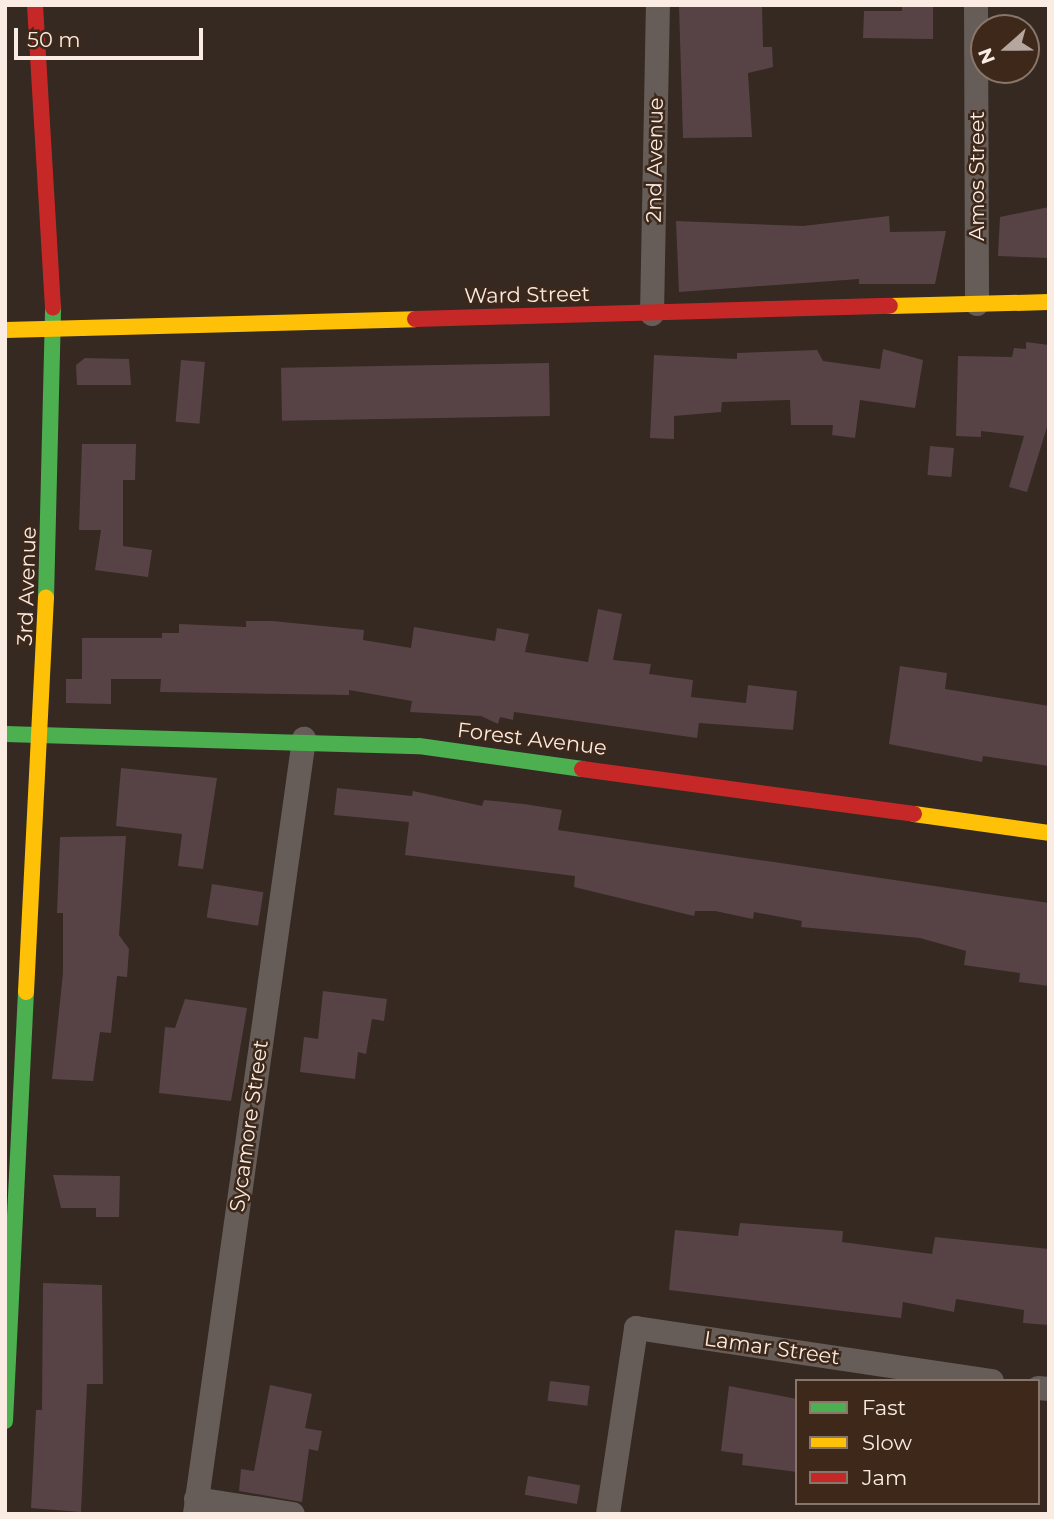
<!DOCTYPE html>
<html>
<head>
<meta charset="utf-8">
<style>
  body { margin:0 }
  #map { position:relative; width:1054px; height:1519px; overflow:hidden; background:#352922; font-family:Montserrat,sans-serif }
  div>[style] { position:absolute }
  .building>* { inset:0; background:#574346; transform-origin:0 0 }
  .street>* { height:24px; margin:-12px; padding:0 12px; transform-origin:12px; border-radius:12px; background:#665d58 }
  .fast>* { height:16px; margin:-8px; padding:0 8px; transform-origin:8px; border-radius:8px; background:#4caf50 }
  .slow>* { height:16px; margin:-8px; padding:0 8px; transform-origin:8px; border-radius:8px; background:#ffc107 }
  .jam>* { height:16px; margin:-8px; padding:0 8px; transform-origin:8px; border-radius:8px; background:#c62828 }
  span { translate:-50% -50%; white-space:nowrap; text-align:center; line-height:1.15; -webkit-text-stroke:5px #3d281a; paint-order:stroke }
  .street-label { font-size:21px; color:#faebe3 }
  .frame { position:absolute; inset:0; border:7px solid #faebe3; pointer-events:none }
  .legend { position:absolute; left:795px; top:1379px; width:245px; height:126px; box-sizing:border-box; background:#3d281a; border:2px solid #89766a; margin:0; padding:9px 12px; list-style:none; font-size:21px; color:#faebe3 }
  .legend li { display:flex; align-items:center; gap:14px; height:35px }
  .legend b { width:35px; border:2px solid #89766a }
  .north { position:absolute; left:970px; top:14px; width:70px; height:70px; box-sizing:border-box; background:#3d281a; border:2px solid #89766a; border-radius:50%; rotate:249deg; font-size:19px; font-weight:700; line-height:28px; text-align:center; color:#faebe3 }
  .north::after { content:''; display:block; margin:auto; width:24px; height:32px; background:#b5a79f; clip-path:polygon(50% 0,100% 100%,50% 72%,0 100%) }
  .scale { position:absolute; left:14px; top:28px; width:189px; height:32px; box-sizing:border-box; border:4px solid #faebe3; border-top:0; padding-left:9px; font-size:21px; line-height:24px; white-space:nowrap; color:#faebe3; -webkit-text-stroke:5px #3d281a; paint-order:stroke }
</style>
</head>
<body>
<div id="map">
  <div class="building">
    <i style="clip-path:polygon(679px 5px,762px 5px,763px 47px,772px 47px,773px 67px,748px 73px,752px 137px,683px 138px)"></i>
    <i style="clip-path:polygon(902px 5px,933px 5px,933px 39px,863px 38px,864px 11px,902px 11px)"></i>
    <i style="clip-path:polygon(1049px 207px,1049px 258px,998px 256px,1000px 217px)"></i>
    <i style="clip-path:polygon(889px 216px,890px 232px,946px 231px,935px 284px,859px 284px,859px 279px,679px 292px,676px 221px,803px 226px)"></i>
    <i style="clip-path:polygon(1026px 342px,1049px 345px,1047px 427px,1027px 492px,1009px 487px,1024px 436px,981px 431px,981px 437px,956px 436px,958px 356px,1012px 357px,1014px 348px,1026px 349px)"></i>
    <i style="clip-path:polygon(883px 349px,923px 360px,915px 408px,860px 400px,855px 438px,832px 435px,833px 425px,791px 425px,790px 400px,722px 402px,721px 412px,674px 416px,674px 439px,650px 438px,654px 355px,737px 359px,737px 353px,817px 350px,823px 361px,880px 369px)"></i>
    <i style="clip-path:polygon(85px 358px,129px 359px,131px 385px,77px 385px,76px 365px)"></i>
    <i style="left:181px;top:360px;width:24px;height:62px;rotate:5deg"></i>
    <i style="left:549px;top:363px;width:53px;height:268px;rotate:89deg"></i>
    <i style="clip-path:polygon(82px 444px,136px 444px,135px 480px,123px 480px,123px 546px,152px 550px,148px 577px,95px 570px,101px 530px,79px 530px)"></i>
    <i style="left:930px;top:446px;width:24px;height:29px;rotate:5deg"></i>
    <i style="clip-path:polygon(598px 609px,622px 614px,613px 660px,651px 664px,649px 674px,693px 680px,691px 697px,746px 703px,748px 685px,797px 691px,793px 730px,699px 723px,697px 738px,514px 712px,513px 720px,500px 717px,498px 724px,481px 716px,410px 712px,412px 701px,349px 690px,349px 695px,160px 692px,161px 679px,111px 679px,111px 704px,66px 703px,66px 679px,82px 679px,82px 638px,162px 638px,162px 633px,179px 633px,179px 624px,246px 627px,246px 621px,272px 621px,364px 630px,363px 640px,411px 648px,414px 627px,495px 641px,497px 628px,529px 634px,525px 652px,588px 662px)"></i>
    <i style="clip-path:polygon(900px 666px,947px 673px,945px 689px,1049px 706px,1049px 766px,983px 756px,982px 762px,889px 744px)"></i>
    <i style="clip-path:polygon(121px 768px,217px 778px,203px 869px,178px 866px,182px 834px,116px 826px)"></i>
    <i style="clip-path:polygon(337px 788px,412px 796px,413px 791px,482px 806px,484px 800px,524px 804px,562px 810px,558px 830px,1049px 903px,1049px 986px,1019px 982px,1020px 973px,964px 965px,966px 951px,920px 938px,801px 927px,802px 921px,754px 912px,753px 919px,715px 911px,695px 911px,694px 916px,574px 887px,575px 876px,405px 855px,409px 822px,334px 815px)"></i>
    <i style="clip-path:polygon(126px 836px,119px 935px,129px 949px,127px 977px,117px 976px,111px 1033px,100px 1032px,93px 1081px,52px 1079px,63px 973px,63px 913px,57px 913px,60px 837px)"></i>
    <i style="left:212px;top:884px;width:52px;height:34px;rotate:9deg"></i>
    <i style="clip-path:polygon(323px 991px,387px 999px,384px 1021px,372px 1019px,366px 1054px,358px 1052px,355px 1079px,300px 1072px,304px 1037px,318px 1039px)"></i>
    <i style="clip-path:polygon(185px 999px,247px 1008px,231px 1101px,159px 1093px,165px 1027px,175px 1028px)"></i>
    <i style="clip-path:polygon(53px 1175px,120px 1176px,119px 1217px,96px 1217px,96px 1208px,61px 1208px)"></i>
    <i style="clip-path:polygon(740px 1223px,843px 1231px,842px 1242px,932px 1254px,935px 1237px,1049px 1249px,1049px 1325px,1023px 1323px,1024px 1310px,956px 1299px,954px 1312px,903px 1302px,901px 1318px,669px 1290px,675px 1230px,738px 1236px)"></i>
    <i style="clip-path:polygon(43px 1283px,102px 1285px,103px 1384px,87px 1384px,81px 1512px,31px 1508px,36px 1410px,42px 1410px)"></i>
    <i style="left:550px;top:1381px;width:40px;height:20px;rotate:7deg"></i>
    <i style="clip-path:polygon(270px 1385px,312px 1394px,305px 1428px,322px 1431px,318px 1451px,309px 1449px,302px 1502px,239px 1491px,241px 1469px,254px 1471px)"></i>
    <i style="clip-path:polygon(729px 1386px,797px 1399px,797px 1472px,742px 1465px,743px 1454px,721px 1451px)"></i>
    <i style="left:528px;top:1476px;width:53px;height:19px;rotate:10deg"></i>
  </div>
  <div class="street">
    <i style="left:976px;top:5px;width:299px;rotate:89.8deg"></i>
    <i style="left:652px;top:314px;width:309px;rotate:-88.9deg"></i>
    <i style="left:1038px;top:1388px;width:11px;rotate:5deg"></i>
    <i style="left:196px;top:1499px;width:98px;rotate:8.8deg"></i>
    <i style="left:195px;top:1514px;width:783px;rotate:-81.99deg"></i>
    <i style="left:608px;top:1514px;width:188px;rotate:-81.4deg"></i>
    <i style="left:636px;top:1328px;width:360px;rotate:8.5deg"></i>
  </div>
  <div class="fast">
    <i style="left:46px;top:598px;width:291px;rotate:-88.6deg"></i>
    <i style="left:5px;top:734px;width:414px;rotate:1.7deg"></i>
    <i style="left:419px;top:746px;width:165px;rotate:8deg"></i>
    <i style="left:5px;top:1421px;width:430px;rotate:-87.2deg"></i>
  </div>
  <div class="slow">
    <i style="left:890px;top:306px;width:159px;rotate:-1.4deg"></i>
    <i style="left:5px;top:330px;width:410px;rotate:-1.5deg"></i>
    <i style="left:914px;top:814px;width:136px;rotate:8deg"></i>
    <i style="left:26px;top:992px;width:395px;rotate:-87.1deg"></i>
  </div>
  <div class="jam">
    <i style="left:35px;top:5px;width:303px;rotate:86.6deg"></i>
    <i style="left:415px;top:319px;width:475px;rotate:-1.6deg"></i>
    <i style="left:582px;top:769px;width:335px;rotate:7.7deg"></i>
  </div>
  <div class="street-label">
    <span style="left:655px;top:160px;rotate:-89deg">2nd Avenue</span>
    <span style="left:977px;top:176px;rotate:-90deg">Amos Street</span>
    <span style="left:527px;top:295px;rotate:-1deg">Ward Street</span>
    <span style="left:27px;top:586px;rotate:-88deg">3rd Avenue</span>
    <span style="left:532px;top:739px;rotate:7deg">Forest Avenue</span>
    <span style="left:249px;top:1126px;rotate:-82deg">Sycamore Street</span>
    <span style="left:772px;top:1348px;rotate:8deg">Lamar Street</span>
  </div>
  <div class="frame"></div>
  <ul class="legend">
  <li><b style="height:9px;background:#4caf50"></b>Fast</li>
  <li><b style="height:9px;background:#ffc107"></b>Slow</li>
  <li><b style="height:9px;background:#c62828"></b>Jam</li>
  </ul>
  <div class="north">N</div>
  <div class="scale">50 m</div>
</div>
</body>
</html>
